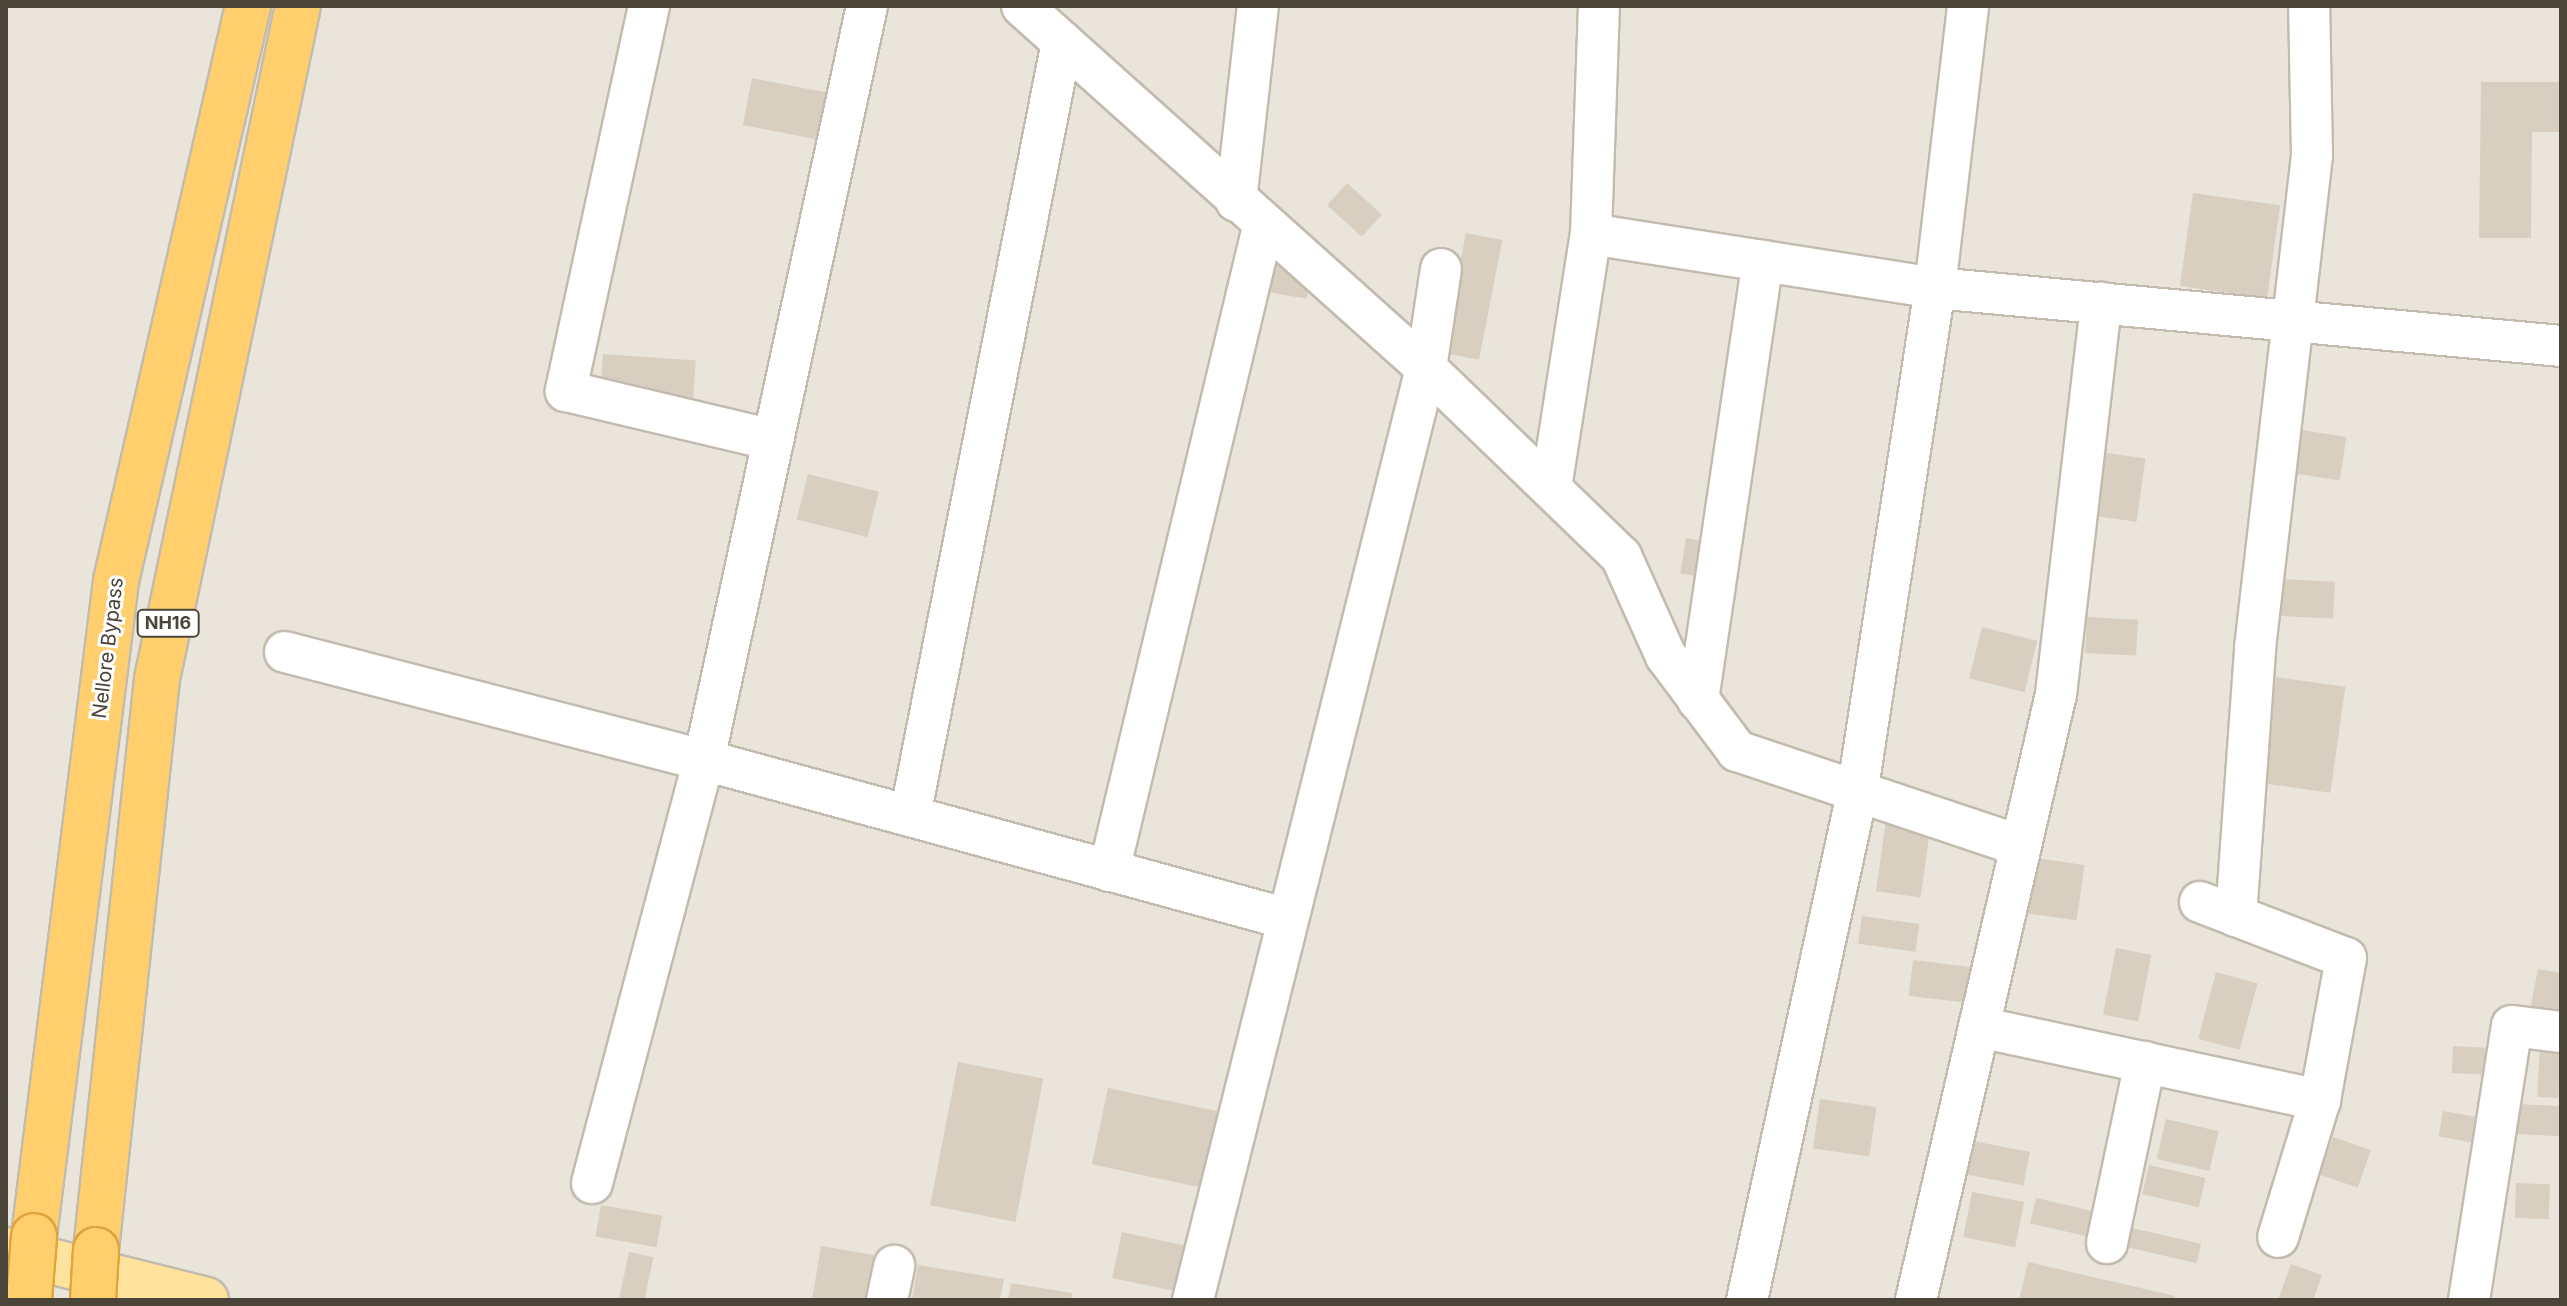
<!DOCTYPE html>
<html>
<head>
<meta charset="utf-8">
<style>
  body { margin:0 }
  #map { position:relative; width:2567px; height:1306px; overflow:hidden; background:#f6f3ec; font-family:Inter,sans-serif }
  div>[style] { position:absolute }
  .residential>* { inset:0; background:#eae5da; transform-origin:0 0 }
  .building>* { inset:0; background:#d8cfc1; transform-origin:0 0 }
  .roads { filter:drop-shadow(2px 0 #c2bbae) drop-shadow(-2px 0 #c2bbae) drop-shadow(0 2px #c2bbae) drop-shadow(0 -2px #c2bbae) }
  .minor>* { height:40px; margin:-20px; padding:0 20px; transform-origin:20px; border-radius:20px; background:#fff }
  .major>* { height:44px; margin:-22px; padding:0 22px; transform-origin:22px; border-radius:22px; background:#ffe39c }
  .highway>* { height:44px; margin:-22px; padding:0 22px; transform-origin:22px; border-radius:22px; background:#ffcf6e }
  .bridges { filter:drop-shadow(2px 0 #e0a43c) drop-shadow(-2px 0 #e0a43c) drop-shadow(0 2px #e0a43c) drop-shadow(0 -2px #e0a43c) }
  .highway-bridge>* { height:44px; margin:-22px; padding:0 22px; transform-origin:22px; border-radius:22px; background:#ffcf6e }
  span { translate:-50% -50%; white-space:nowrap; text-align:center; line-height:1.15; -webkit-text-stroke:6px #fff; paint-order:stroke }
  .shield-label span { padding:2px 6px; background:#fff; border:2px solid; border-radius:6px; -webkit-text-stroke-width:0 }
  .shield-label { font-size:18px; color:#4b4439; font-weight:700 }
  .street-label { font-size:20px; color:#4b4439 }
  .frame { position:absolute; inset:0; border:8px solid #4b4439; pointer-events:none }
</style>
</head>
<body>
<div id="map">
  <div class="residential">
    <i style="left:6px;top:6px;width:2555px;height:1294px"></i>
  </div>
  <div class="building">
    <i style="left:752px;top:78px;width:76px;height:48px;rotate:11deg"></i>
    <i style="clip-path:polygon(2481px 82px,2561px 82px,2561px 132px,2532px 132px,2531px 238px,2479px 238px)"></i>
    <i style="left:1347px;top:183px;width:47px;height:30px;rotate:42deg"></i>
    <i style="left:2193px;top:193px;width:88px;height:94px;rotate:8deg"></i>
    <i style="left:1466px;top:233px;width:37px;height:122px;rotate:11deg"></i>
    <i style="left:1265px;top:264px;width:47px;height:27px;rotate:10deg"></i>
    <i style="left:603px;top:354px;width:93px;height:38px;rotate:4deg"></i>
    <i style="left:2302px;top:430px;width:45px;height:44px;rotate:9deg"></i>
    <i style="left:2093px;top:451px;width:53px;height:64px;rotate:8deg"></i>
    <i style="left:808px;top:474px;width:73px;height:47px;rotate:14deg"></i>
    <i style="left:1686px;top:538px;width:30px;height:36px;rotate:9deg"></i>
    <i style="left:2283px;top:579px;width:52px;height:37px;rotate:3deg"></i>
    <i style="left:2087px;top:617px;width:51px;height:36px;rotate:3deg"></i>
    <i style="left:1982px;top:627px;width:57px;height:53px;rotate:14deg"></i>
    <i style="left:2276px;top:677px;width:70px;height:107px;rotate:8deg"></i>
    <i style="left:1886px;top:820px;width:45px;height:72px;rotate:8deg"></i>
    <i style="left:2028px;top:857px;width:57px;height:56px;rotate:8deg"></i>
    <i style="left:1862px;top:916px;width:58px;height:28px;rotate:8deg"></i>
    <i style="left:2116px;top:948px;width:36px;height:68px;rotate:11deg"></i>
    <i style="left:1913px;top:960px;width:62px;height:36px;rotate:7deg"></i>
    <i style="clip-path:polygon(2538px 969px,2561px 973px,2561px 1016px,2530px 1010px)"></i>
    <i style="left:2216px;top:972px;width:43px;height:69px;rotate:15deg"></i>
    <i style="left:2540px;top:1044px;width:21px;height:53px;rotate:3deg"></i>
    <i style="left:2453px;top:1046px;width:42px;height:27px;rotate:3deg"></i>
    <i style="left:958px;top:1062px;width:87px;height:146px;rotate:11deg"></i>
    <i style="left:1108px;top:1088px;width:116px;height:78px;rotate:12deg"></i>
    <i style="left:1820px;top:1099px;width:57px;height:50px;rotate:8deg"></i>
    <i style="left:2519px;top:1104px;width:42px;height:30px;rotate:3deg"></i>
    <i style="left:2443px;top:1111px;width:40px;height:26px;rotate:10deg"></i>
    <i style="left:2166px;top:1119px;width:54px;height:41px;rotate:13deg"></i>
    <i style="left:2333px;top:1137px;width:40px;height:40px;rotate:19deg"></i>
    <i style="left:1973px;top:1141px;width:58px;height:34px;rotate:11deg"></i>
    <i style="left:2149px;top:1165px;width:58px;height:30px;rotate:13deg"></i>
    <i style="left:2516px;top:1183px;width:34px;height:35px;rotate:2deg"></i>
    <i style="left:1972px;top:1192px;width:53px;height:46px;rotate:11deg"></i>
    <i style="left:2036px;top:1198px;width:59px;height:26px;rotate:13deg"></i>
    <i style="left:601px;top:1205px;width:62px;height:32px;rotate:10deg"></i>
    <i style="left:2128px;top:1227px;width:75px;height:20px;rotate:13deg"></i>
    <i style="left:1122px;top:1232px;width:68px;height:47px;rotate:12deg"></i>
    <i style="clip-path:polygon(821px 1246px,874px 1255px,866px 1300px,812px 1300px)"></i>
    <i style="left:629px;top:1252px;width:25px;height:49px;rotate:12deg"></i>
    <i style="clip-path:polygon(2028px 1262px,2175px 1296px,2174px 1300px,2019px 1300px)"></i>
    <i style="clip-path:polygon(2291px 1264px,2322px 1275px,2313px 1300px,2278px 1300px)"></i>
    <i style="clip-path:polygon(918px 1265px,1004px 1279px,1000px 1300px,912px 1300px)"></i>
    <i style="clip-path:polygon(1011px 1283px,1072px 1293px,1071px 1300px,1008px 1300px)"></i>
  </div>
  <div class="roads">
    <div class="minor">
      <i style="left:649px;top:6px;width:394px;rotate:102.2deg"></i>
      <i style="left:566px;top:391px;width:213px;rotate:13.3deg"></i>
      <i style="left:1022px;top:6px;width:542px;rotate:41.86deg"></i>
      <i style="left:1426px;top:368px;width:271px;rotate:44deg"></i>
      <i style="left:1621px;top:556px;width:110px;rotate:65.8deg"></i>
      <i style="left:1666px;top:656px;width:119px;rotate:53.2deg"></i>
      <i style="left:1737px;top:751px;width:299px;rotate:18.5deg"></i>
      <i style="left:1236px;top:201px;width:196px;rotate:-83.6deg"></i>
      <i style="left:1591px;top:234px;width:348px;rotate:8.9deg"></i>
      <i style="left:1935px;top:288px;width:629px;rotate:5.29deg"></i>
      <i style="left:1551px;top:488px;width:257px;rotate:-81.1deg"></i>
      <i style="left:1591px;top:234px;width:228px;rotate:-88deg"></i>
      <i style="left:285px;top:652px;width:433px;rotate:14.5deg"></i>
      <i style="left:704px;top:760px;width:605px;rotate:15.23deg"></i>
      <i style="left:1698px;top:700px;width:444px;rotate:-81.6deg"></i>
      <i style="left:910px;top:816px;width:789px;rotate:-78.89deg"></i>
      <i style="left:1109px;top:871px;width:666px;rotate:-76.55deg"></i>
      <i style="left:2200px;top:902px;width:156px;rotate:21deg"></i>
      <i style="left:2346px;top:958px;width:144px;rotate:100.4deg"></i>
      <i style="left:2320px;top:1100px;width:143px;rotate:107deg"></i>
      <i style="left:2236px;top:916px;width:269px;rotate:-85.9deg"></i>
      <i style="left:2255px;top:648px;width:495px;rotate:-83.4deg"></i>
      <i style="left:2312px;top:156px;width:150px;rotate:-91.1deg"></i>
      <i style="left:1979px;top:1027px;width:349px;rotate:12.1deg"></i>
      <i style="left:592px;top:1183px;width:438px;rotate:-75.2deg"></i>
      <i style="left:704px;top:760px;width:771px;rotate:-77.8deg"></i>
      <i style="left:2107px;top:1243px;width:185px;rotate:-78.1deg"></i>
      <i style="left:887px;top:1300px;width:35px;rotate:-78deg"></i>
      <i style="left:1193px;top:1300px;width:961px;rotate:-75.96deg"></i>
      <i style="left:1426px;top:368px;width:100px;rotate:-81.4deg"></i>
      <i style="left:1747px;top:1300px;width:518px;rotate:-77.74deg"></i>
      <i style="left:1857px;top:794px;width:512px;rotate:-81.24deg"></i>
      <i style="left:1935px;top:288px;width:284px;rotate:-83.3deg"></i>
      <i style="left:1916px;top:1300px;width:622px;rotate:-76.99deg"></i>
      <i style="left:2056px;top:694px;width:394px;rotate:-83.4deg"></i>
      <i style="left:2469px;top:1300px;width:277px;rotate:-81.1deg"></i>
      <i style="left:2512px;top:1026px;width:49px;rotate:7deg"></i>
    </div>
    <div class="major">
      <i style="left:6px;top:1250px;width:206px;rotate:14deg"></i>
    </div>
    <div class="highway">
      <i style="left:34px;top:1236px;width:660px;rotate:-82.86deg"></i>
      <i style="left:116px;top:581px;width:590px;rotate:-77.07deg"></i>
      <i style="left:96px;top:1250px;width:574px;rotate:-83.9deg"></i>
      <i style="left:157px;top:679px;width:688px;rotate:-78.17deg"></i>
    </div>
  </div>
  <div class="bridges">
    <div class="highway-bridge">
      <i style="left:29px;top:1300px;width:64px;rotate:-85.5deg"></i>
      <i style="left:93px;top:1300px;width:50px;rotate:-86.6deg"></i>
    </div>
  </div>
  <div class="shield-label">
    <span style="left:168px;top:623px">NH16</span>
  </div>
  <div class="street-label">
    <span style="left:108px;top:648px;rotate:-83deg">Nellore Bypass</span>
  </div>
  <div class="frame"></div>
</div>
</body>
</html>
